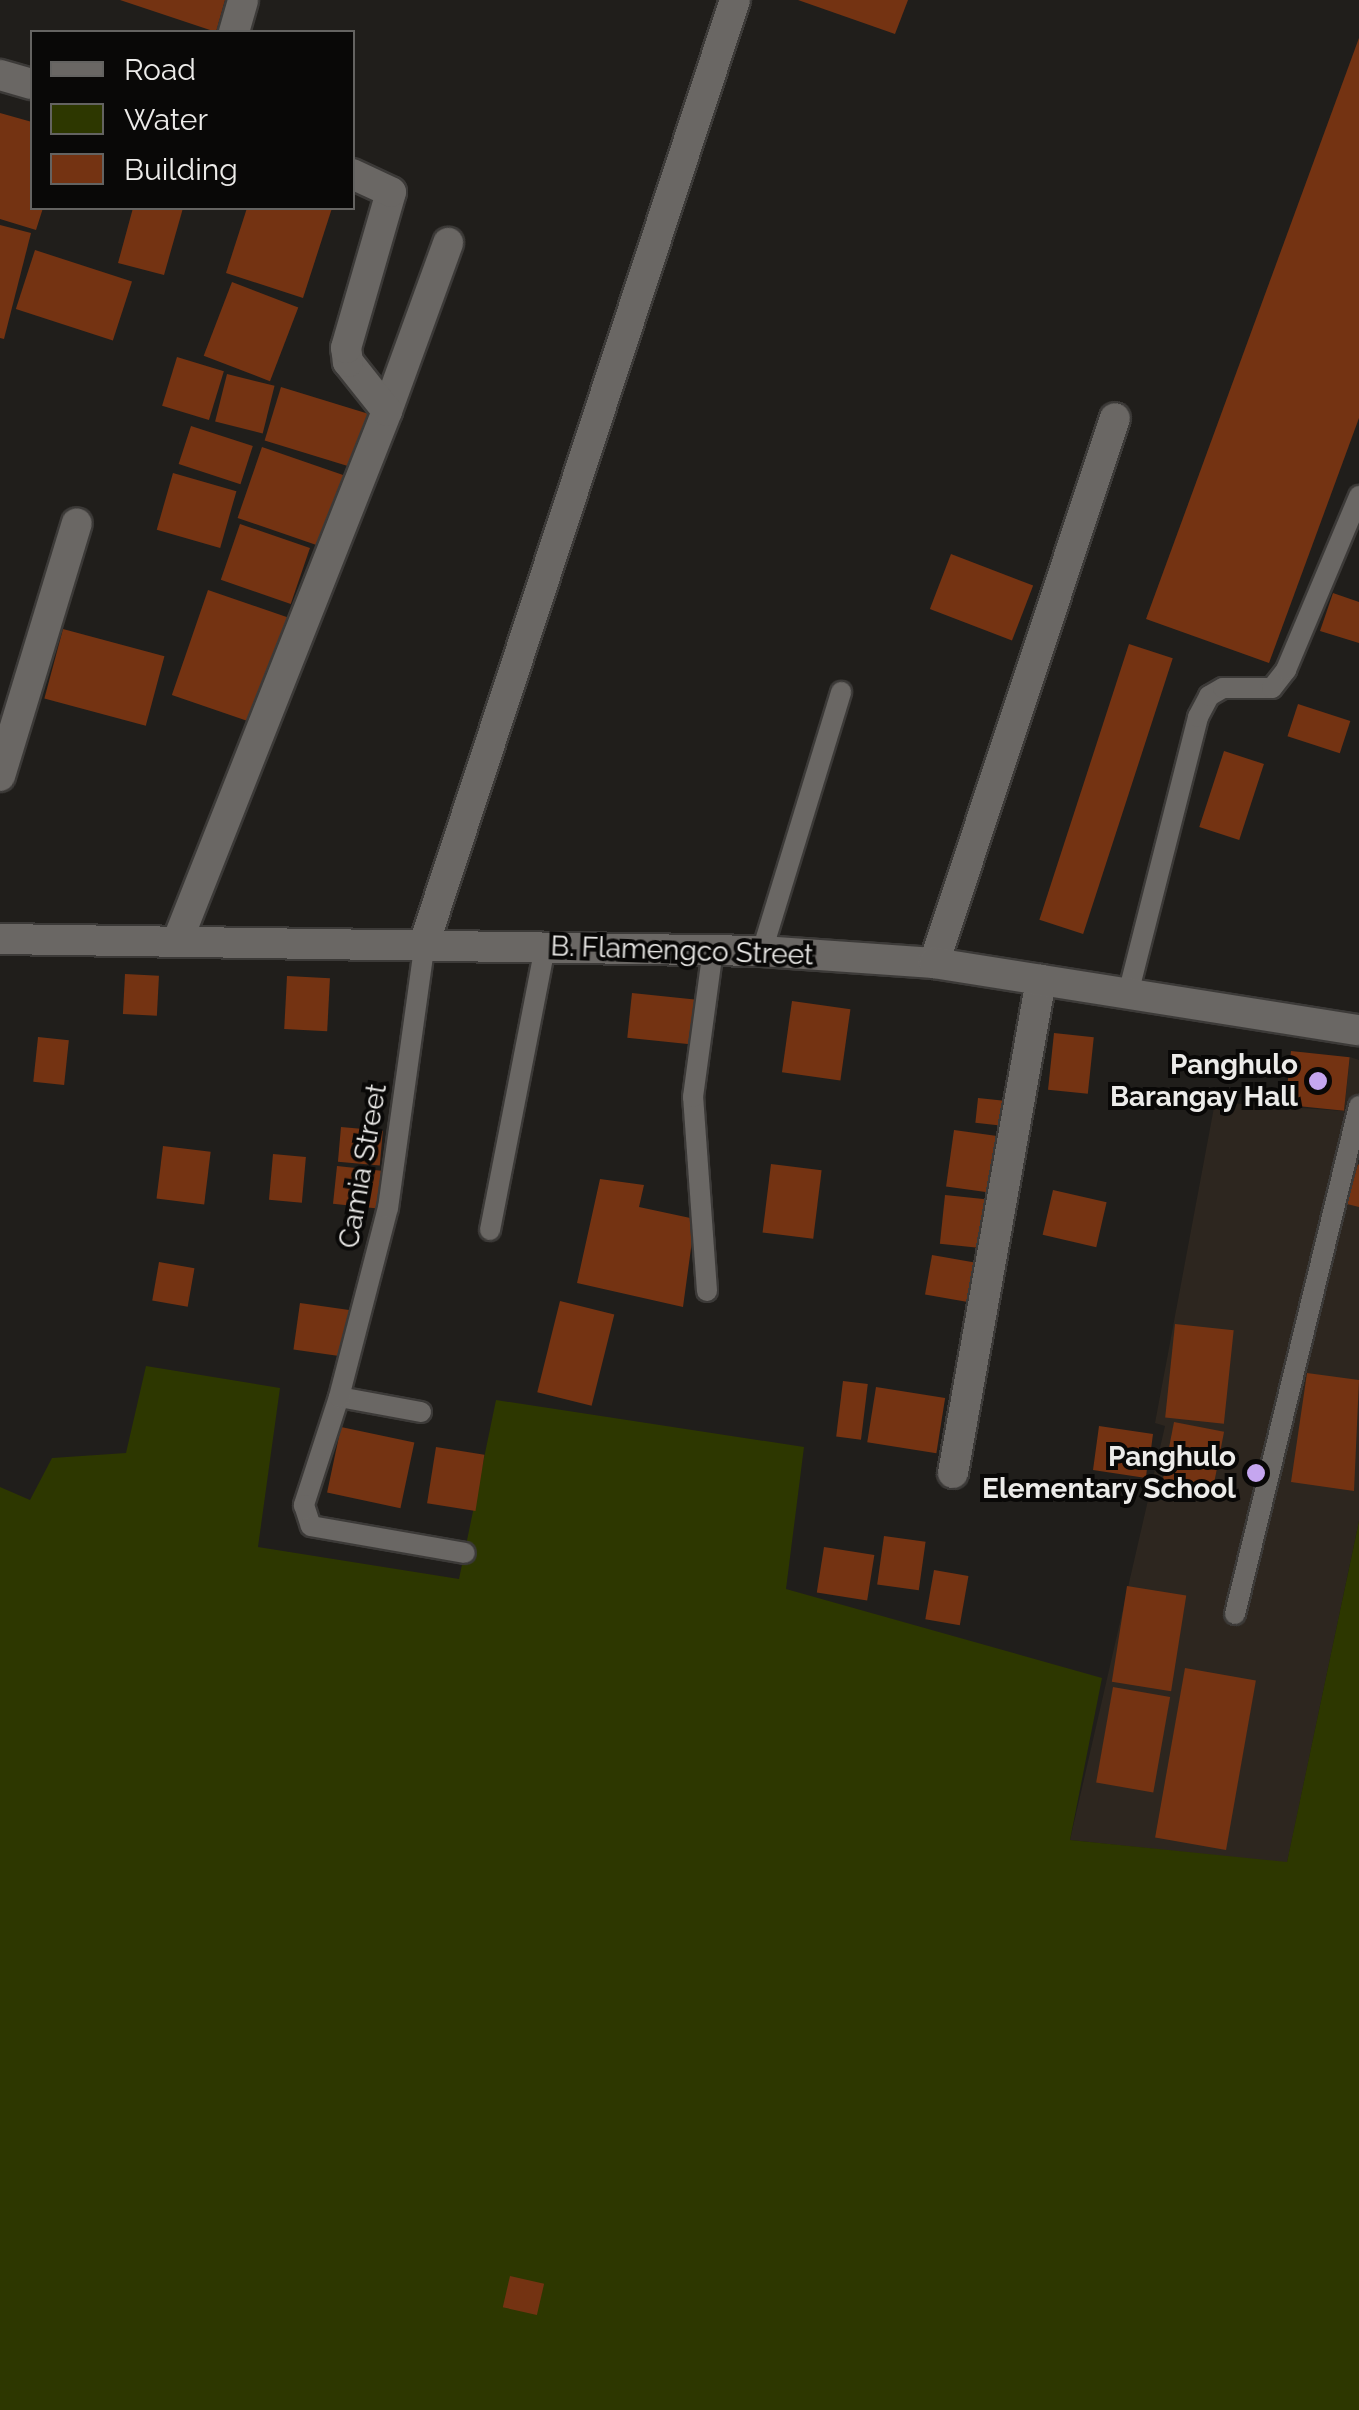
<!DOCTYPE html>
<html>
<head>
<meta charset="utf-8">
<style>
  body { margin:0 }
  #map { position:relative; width:1359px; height:2410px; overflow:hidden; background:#201e1b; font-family:Raleway,sans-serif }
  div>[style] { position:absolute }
  .built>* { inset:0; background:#2d261f }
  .water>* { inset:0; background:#2d3700 }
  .building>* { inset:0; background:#743312; transform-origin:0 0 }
  .roads { filter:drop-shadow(2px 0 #3c3a38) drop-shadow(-2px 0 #3c3a38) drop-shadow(0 2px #3c3a38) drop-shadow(0 -2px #3c3a38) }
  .lane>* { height:20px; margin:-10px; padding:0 10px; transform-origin:10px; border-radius:10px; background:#6a6764 }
  .street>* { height:30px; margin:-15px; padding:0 15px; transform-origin:15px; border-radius:15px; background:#6a6764 }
  .secondary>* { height:30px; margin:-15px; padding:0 15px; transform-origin:15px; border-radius:15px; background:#6a6764 }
  .dots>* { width:28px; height:28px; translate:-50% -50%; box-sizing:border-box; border:5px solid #090807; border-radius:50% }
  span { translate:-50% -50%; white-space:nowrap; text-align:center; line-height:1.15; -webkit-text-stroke:8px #090807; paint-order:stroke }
  .street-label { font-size:28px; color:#ecebe9 }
  .poi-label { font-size:28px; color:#ecebe9; font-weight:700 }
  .right { translate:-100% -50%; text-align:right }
  .legend { position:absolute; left:30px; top:30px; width:325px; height:180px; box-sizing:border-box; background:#090807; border:2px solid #646361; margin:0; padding:12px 18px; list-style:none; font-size:30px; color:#ecebe9 }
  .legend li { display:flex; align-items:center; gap:20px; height:50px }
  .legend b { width:50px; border:2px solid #646361 }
</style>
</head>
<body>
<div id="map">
  <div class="built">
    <i style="clip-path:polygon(1350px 1057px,1359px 1060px,1359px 1521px,1287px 1863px,1070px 1840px,1165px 1426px,1155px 1423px,1215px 1102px,1344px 1111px)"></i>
  </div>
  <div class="water">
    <i style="clip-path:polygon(146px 1366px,280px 1388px,258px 1547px,459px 1579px,496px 1400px,804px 1447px,786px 1589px,1102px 1678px,1070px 1840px,1287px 1862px,1359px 1521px,1359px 2410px,0 2410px,0 1487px,30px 1500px,52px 1458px,126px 1453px)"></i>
  </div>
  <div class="building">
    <i style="clip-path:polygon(120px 0,225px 0,216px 32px)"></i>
    <i style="clip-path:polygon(798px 0,908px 0,895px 34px)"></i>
    <i style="clip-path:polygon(1359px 38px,1359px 418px,1269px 663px,1146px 619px)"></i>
    <i style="clip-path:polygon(0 113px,32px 122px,32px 208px,43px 208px,36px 230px,0 219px)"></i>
    <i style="clip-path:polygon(133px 208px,183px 208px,164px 275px,118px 263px)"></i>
    <i style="clip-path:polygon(247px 208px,332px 208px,303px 298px,226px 273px)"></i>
    <i style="clip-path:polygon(0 225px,31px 233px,4px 339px,0 338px)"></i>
    <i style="left:35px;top:250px;width:102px;height:62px;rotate:18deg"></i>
    <i style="left:232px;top:282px;width:71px;height:79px;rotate:21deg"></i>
    <i style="left:177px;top:357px;width:49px;height:51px;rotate:17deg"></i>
    <i style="left:227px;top:374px;width:49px;height:49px;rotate:14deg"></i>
    <i style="left:281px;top:387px;width:92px;height:56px;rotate:17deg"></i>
    <i style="left:191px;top:426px;width:65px;height:40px;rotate:18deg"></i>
    <i style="left:262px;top:447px;width:88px;height:75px;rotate:19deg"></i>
    <i style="left:173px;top:473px;width:66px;height:59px;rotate:16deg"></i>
    <i style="left:240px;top:524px;width:74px;height:59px;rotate:19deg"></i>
    <i style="left:951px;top:554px;width:88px;height:59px;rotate:21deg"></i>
    <i style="left:208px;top:590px;width:87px;height:111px;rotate:19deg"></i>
    <i style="clip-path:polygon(1333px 593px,1359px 602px,1359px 643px,1320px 631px)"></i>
    <i style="left:63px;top:629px;width:105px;height:72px;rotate:15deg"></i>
    <i style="left:1129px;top:644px;width:46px;height:290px;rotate:18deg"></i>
    <i style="left:1298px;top:704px;width:55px;height:34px;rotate:18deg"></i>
    <i style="left:1224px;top:751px;width:42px;height:80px;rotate:18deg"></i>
    <i style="left:125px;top:974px;width:34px;height:40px;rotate:3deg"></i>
    <i style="left:287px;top:976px;width:43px;height:53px;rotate:3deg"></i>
    <i style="left:632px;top:993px;width:63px;height:45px;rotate:6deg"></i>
    <i style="left:792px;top:1001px;width:59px;height:72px;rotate:8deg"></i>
    <i style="left:1054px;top:1033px;width:40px;height:57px;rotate:6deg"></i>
    <i style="left:38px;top:1037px;width:31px;height:45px;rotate:6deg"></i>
    <i style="left:1291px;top:1051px;width:59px;height:54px;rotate:6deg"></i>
    <i style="left:978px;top:1098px;width:36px;height:25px;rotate:6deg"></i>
    <i style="left:341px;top:1127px;width:42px;height:35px;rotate:5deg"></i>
    <i style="left:954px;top:1130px;width:49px;height:57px;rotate:8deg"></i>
    <i style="left:163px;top:1146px;width:48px;height:53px;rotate:7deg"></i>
    <i style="left:273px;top:1154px;width:33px;height:46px;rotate:5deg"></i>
    <i style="left:771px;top:1164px;width:51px;height:69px;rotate:7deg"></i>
    <i style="clip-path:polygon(1358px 1164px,1359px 1165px,1359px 1207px,1347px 1204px)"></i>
    <i style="left:337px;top:1166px;width:47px;height:38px;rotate:6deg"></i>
    <i style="clip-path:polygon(600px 1179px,644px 1185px,639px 1207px,695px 1219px,683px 1307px,577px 1283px)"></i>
    <i style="left:1053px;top:1190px;width:55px;height:46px;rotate:13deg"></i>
    <i style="left:945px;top:1195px;width:48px;height:49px;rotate:6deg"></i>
    <i style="left:932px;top:1255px;width:52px;height:40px;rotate:10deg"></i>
    <i style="left:159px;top:1262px;width:36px;height:39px;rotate:10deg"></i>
    <i style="left:560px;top:1301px;width:56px;height:94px;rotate:14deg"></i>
    <i style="left:300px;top:1303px;width:55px;height:47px;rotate:8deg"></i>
    <i style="left:1175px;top:1324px;width:59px;height:94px;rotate:6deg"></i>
    <i style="clip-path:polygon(1307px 1373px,1359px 1380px,1354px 1491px,1291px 1482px)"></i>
    <i style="left:843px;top:1381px;width:25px;height:56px;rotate:7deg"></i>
    <i style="left:876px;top:1387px;width:70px;height:56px;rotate:9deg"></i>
    <i style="left:1174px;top:1422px;width:51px;height:58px;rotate:11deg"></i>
    <i style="clip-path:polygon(1099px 1426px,1153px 1434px,1150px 1457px,1110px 1451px,1148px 1458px,1146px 1478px,1093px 1470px)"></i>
    <i style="left:341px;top:1427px;width:75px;height:67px;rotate:12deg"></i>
    <i style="left:436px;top:1447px;width:49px;height:57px;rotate:9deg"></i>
    <i style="left:884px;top:1536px;width:42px;height:49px;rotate:8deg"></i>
    <i style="left:824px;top:1547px;width:51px;height:46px;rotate:9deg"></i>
    <i style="left:934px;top:1570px;width:35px;height:50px;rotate:10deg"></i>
    <i style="left:1127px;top:1586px;width:60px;height:97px;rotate:9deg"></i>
    <i style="left:1185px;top:1668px;width:72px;height:172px;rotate:10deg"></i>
    <i style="left:1113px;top:1687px;width:58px;height:97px;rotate:10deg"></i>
    <i style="left:510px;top:2276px;width:35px;height:32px;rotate:13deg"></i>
  </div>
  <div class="roads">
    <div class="lane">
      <i style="left:762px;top:951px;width:271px;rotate:-73deg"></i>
      <i style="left:1128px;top:994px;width:286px;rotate:-75.8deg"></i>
      <i style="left:1198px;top:717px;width:24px;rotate:-62deg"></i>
      <i style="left:1209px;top:696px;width:16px;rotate:-30deg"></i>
      <i style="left:1223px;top:688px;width:49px"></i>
      <i style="left:1272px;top:688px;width:23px;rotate:-52deg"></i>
      <i style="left:1286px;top:670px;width:189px;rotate:-67.2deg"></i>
      <i style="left:490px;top:1230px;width:289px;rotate:-79deg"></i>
      <i style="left:707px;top:1291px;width:195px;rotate:-94.1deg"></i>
      <i style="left:693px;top:1097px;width:149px;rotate:-82.3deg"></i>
      <i style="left:339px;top:1397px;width:114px;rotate:108deg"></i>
      <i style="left:304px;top:1505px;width:22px;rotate:72deg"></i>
      <i style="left:311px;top:1526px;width:156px;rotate:9.9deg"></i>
      <i style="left:421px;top:1412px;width:83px;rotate:-169.6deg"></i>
      <i style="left:339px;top:1397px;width:195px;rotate:-75.5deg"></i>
      <i style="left:388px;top:1208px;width:270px;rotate:-82.1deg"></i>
      <i style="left:1235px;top:1614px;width:523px;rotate:-76.28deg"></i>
    </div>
    <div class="street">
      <i style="left:234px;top:32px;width:33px;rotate:-74deg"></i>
      <i style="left:0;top:75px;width:33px;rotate:16deg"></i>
      <i style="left:387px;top:411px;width:179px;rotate:-70deg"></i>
      <i style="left:0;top:776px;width:264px;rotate:-73.1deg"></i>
      <i style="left:179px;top:937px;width:566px;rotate:-68.42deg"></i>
      <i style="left:387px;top:411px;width:63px;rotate:-128.5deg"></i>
      <i style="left:348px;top:362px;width:14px;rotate:-98deg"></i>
      <i style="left:346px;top:348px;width:162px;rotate:-73.9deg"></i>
      <i style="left:391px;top:192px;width:43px;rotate:-155.2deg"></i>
      <i style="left:425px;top:941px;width:991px;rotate:-71.77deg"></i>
      <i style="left:934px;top:963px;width:574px;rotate:-71.63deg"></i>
      <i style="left:953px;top:1473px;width:501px;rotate:-79.88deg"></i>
    </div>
    <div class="secondary">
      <i style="left:0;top:939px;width:762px;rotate:0.9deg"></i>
      <i style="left:762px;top:951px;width:172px;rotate:4deg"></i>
      <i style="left:934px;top:963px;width:430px;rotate:9deg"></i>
    </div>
  </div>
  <div class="dots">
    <i style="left:1318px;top:1081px;background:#c5a6f0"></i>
    <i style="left:1256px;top:1473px;background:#c5a6f0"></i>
  </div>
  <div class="street-label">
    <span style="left:682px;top:951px;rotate:2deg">B. Flamengco Street</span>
    <span style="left:363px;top:1166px;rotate:-80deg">Camia Street</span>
  </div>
  <div class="poi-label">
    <span class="right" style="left:1298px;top:1081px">Panghulo<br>Barangay Hall</span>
    <span class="right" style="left:1236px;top:1473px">Panghulo<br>Elementary School</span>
  </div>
  <ul class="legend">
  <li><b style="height:12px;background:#6a6764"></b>Road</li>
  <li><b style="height:28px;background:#2d3700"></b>Water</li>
  <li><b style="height:28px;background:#743312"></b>Building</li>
  </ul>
</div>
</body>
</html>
